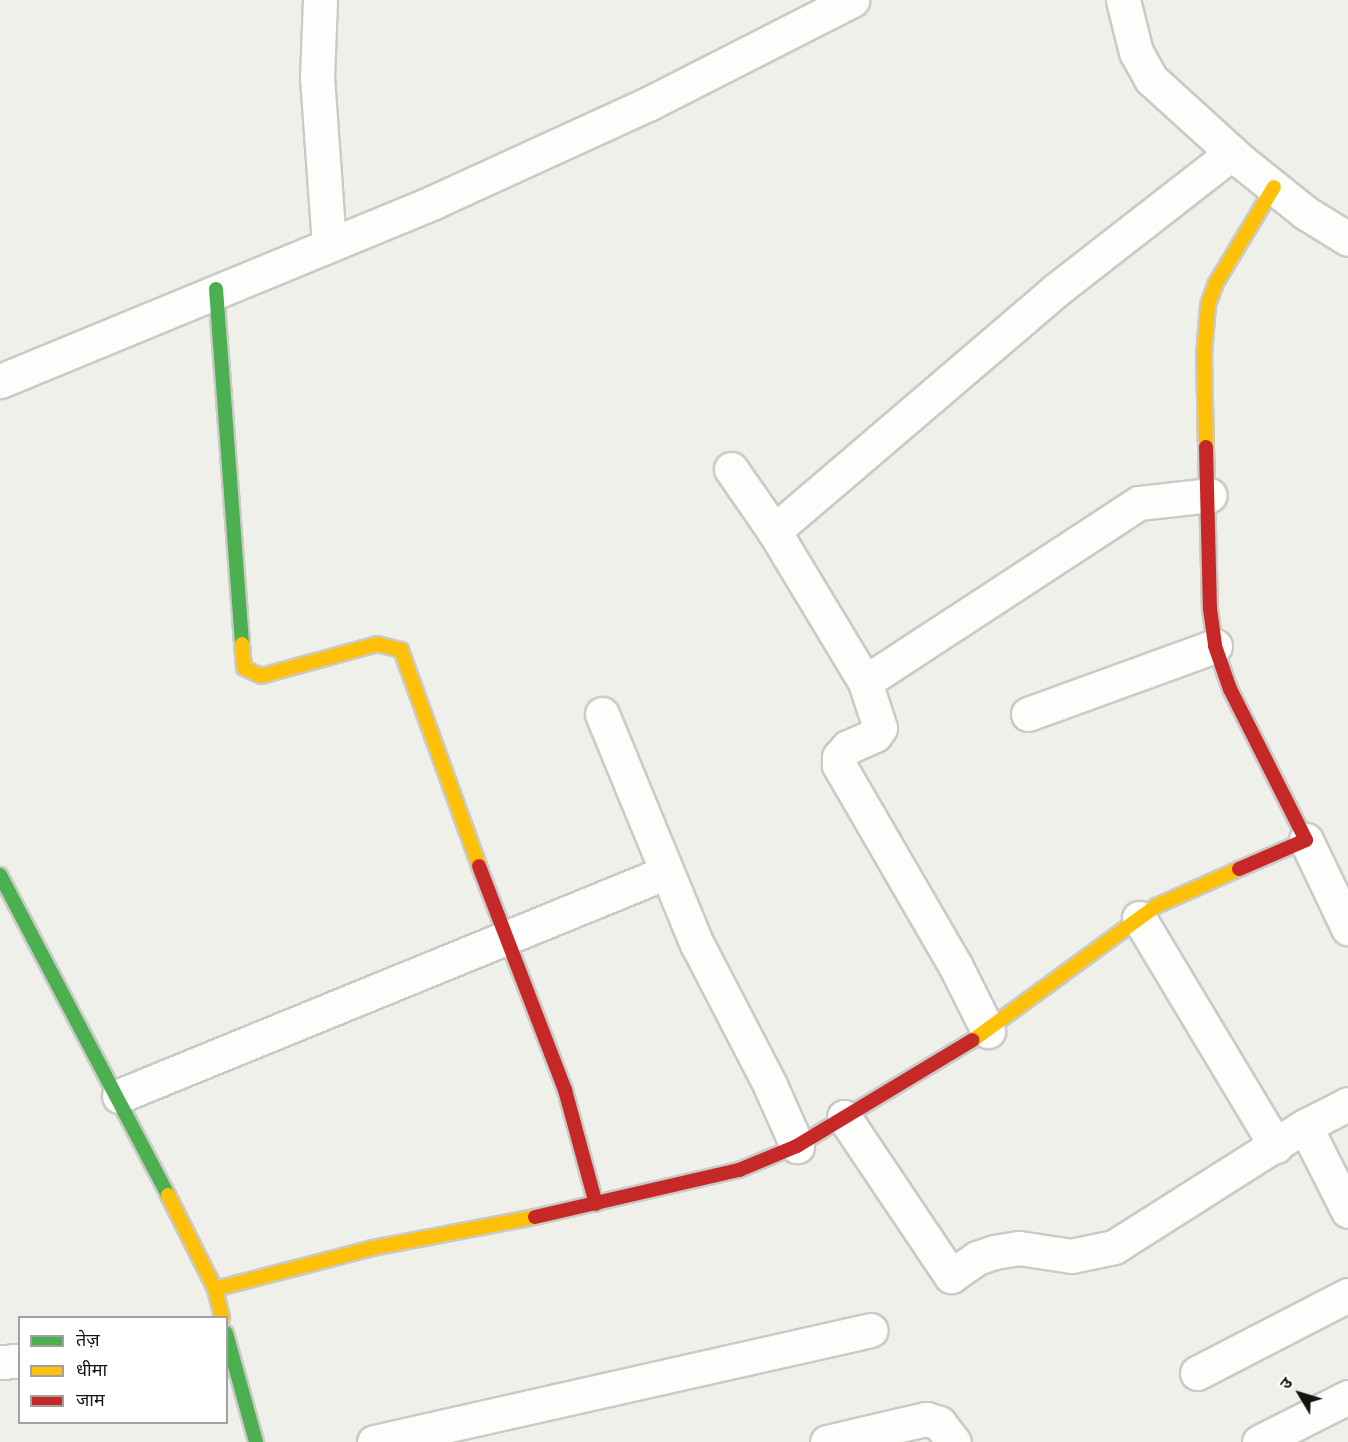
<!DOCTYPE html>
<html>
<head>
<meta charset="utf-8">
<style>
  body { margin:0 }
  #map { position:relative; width:1348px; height:1442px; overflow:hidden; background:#f0f0eb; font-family:"Asap Condensed","Noto Sans Devanagari",sans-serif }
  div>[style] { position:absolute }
  .roads { filter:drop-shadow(2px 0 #cacac6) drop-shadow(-2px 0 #cacac6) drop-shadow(0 2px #cacac6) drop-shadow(0 -2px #cacac6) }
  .street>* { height:33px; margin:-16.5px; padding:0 16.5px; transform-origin:16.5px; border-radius:16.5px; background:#fdfdfc }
  .fast>* { height:14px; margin:-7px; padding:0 7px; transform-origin:7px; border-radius:7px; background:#4caf50 }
  .slow>* { height:14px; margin:-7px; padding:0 7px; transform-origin:7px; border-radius:7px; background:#ffc107 }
  .jam>* { height:14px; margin:-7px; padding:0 7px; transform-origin:7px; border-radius:7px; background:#c62828 }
  span { translate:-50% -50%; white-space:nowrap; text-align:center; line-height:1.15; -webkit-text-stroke:4.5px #fff; paint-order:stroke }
  .legend { position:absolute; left:18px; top:1316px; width:210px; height:108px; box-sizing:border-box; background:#fff; border:2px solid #a1a1a0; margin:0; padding:8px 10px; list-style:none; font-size:18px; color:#141411 }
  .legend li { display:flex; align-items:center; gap:12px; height:30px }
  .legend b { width:30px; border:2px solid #a1a1a0 }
  .north { position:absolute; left:1270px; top:1364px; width:60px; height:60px; -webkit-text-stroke:4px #fff; paint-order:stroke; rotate:308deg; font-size:16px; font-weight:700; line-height:24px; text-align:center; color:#141411 }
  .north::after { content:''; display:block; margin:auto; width:21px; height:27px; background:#141411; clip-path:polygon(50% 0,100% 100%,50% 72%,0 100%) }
</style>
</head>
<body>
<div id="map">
  <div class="roads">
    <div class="street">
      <i style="left:320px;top:0;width:77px;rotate:92.2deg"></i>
      <i style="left:317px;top:77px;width:166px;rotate:85.9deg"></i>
      <i style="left:1123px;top:0;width:54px;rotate:76deg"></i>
      <i style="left:1136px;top:52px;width:31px;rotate:61deg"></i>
      <i style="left:1151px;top:79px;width:122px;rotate:42.3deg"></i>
      <i style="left:1241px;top:161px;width:83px;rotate:38.7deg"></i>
      <i style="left:1306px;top:213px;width:49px;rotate:31.8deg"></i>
      <i style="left:0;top:381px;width:469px;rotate:-22.4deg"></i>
      <i style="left:434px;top:202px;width:238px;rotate:-24.6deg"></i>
      <i style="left:650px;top:103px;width:227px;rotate:-27deg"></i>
      <i style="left:731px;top:469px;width:75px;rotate:55.3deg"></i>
      <i style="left:774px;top:531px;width:176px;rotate:58.9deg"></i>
      <i style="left:865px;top:682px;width:48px;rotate:71.9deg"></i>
      <i style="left:880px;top:728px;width:9px;rotate:126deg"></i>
      <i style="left:875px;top:735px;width:30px;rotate:156deg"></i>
      <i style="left:848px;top:747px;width:13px;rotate:132deg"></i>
      <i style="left:839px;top:757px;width:8px;rotate:90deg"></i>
      <i style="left:839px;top:765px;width:231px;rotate:59.9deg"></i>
      <i style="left:955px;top:965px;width:74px;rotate:63.4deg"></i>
      <i style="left:774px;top:531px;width:371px;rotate:-40.5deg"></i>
      <i style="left:1056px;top:290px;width:223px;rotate:-37.9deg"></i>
      <i style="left:865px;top:682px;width:327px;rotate:-33.2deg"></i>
      <i style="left:1139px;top:503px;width:71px;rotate:-6.4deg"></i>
      <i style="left:602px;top:714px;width:249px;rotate:67.6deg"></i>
      <i style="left:697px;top:944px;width:159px;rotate:62.6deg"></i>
      <i style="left:770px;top:1085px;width:67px;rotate:66.1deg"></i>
      <i style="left:1028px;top:714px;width:199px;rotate:-20deg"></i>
      <i style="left:1306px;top:840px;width:98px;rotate:64.5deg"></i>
      <i style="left:1139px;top:918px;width:266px;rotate:59deg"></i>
      <i style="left:119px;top:1096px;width:592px;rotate:-22.23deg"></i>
      <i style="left:844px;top:1117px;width:192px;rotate:56.1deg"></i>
      <i style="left:951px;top:1276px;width:32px;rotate:-35deg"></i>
      <i style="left:977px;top:1258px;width:18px;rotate:-19deg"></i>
      <i style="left:994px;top:1252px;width:25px;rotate:-9deg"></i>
      <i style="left:1019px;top:1248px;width:53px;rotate:8.7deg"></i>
      <i style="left:1071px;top:1256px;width:44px;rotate:-11.8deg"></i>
      <i style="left:1114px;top:1247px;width:226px;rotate:-32.4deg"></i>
      <i style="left:1305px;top:1126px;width:48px;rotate:-27.1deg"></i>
      <i style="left:1305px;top:1126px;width:95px;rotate:63.2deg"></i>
      <i style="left:0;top:1362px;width:20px;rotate:-3deg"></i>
      <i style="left:1197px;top:1373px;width:170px;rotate:-27.3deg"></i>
      <i style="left:374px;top:1442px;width:509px;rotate:-12.7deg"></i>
      <i style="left:827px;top:1442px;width:102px;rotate:-13.1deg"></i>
      <i style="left:926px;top:1419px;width:14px;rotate:17deg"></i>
      <i style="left:939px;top:1423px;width:24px;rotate:52deg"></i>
      <i style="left:1259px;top:1442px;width:100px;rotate:-26.8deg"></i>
    </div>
    <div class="fast">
      <i style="left:216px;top:289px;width:356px;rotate:85.8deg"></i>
      <i style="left:0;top:875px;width:361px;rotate:62.3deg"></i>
      <i style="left:226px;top:1333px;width:113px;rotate:74.6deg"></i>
    </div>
    <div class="slow">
      <i style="left:1206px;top:447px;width:92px;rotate:-91.2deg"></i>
      <i style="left:1204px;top:355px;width:50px;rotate:-85.4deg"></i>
      <i style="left:1208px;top:305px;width:23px;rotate:-70deg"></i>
      <i style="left:1216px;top:283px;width:112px;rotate:-58.9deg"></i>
      <i style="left:242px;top:644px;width:24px;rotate:85deg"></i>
      <i style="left:244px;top:668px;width:19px;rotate:25deg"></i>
      <i style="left:261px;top:676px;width:120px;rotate:-15.4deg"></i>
      <i style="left:377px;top:644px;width:25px;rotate:14deg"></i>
      <i style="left:401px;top:650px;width:230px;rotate:70.1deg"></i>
      <i style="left:973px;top:1040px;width:227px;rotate:-36.2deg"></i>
      <i style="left:1156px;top:906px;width:91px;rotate:-24deg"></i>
      <i style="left:168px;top:1195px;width:105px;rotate:63.4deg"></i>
      <i style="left:215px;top:1289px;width:30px;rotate:76deg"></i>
      <i style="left:215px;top:1289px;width:162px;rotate:-14.6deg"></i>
      <i style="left:372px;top:1248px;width:166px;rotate:-10.8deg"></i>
    </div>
    <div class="jam">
      <i style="left:1206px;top:447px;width:162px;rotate:88.6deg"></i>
      <i style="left:1210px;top:609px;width:37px;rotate:82deg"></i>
      <i style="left:1215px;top:646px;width:46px;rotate:70.8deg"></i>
      <i style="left:1230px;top:689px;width:169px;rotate:63.3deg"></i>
      <i style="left:1306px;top:840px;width:73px;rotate:156.6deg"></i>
      <i style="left:479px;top:866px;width:240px;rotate:69deg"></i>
      <i style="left:565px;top:1090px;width:118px;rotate:74.8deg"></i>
      <i style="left:535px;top:1217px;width:209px;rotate:-13deg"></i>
      <i style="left:739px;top:1170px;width:63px;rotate:-22.5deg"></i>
      <i style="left:797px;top:1146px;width:205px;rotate:-31.1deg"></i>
    </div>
  </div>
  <ul class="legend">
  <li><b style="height:8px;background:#4caf50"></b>तेज़</li>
  <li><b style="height:8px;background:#ffc107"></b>धीमा</li>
  <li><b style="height:8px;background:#c62828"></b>जाम</li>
  </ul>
  <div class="north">उ</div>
</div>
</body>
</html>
